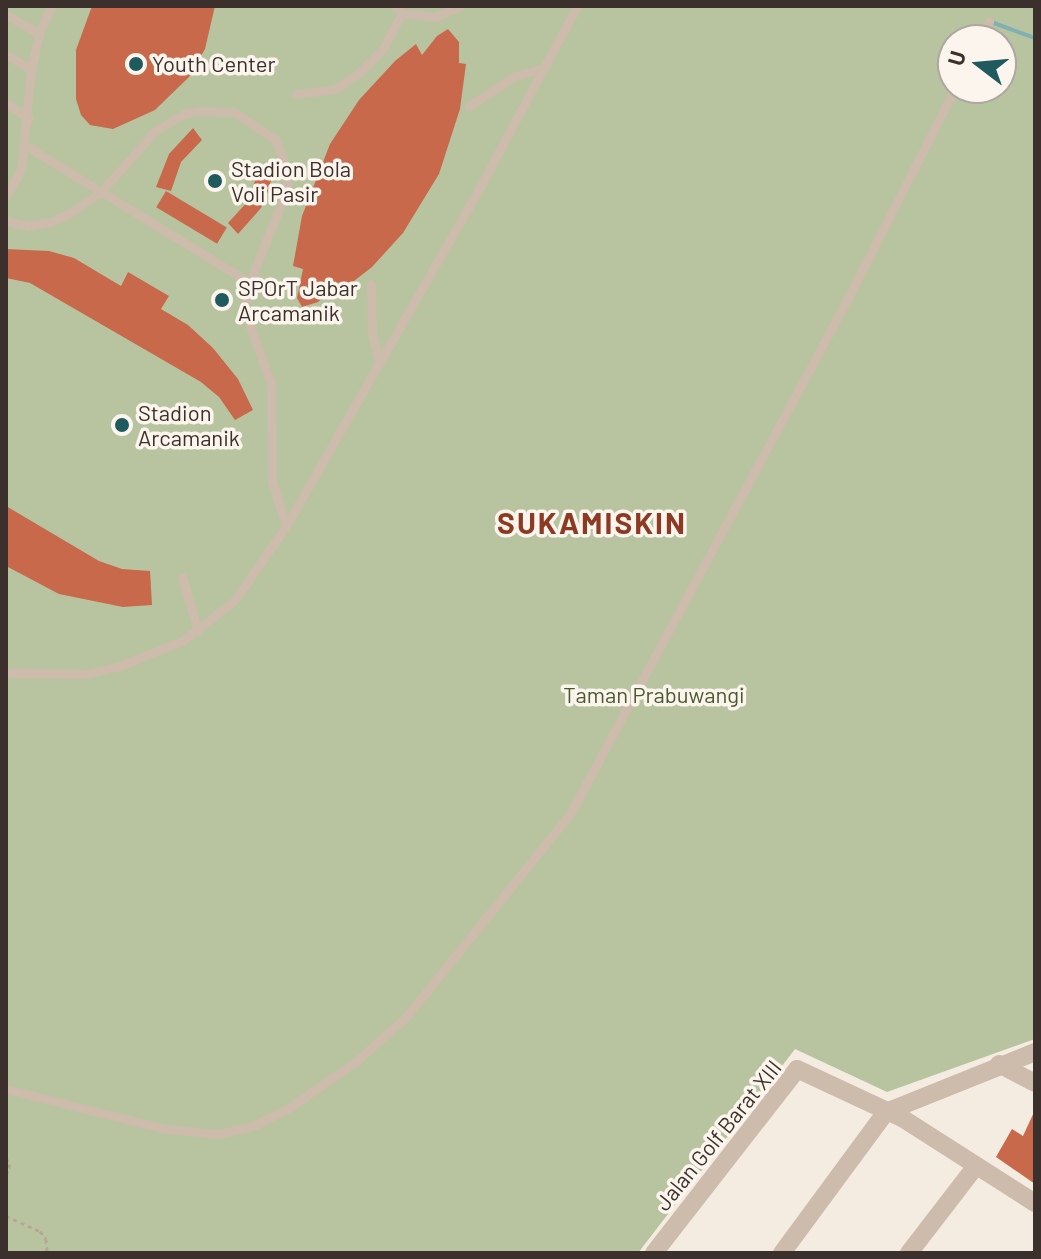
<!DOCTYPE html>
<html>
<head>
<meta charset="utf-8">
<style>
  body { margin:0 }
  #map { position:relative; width:1041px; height:1259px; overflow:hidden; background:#f4ebe1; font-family:Barlow,sans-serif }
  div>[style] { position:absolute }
  .green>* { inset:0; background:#b8c4a0 }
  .stream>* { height:4px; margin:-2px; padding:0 2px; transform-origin:2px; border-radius:2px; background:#7fb0b2 }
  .building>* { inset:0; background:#c8694b; transform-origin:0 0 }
  .path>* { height:3px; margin-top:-1.5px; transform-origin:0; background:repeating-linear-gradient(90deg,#b9a596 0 4px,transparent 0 8px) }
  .service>* { height:9px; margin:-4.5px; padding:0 4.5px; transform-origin:4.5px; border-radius:4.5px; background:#cdbbac }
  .minor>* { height:18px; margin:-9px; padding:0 9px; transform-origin:9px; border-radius:9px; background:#cdbbac }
  .dots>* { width:22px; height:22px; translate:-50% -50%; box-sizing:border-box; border:4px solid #fbf5ee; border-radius:50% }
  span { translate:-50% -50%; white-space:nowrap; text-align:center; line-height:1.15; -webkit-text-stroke:7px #fbf5ee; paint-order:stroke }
  .poi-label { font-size:22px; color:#3b302b }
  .left { translate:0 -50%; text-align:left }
  .park-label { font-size:22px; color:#4a5a2e }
  .street-label { font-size:22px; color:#3b302b }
  .district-label { font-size:30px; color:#8c3b22; font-weight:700; letter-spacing:2px }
  .frame { position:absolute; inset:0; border:8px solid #3b302b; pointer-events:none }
  .north { position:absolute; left:937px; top:24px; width:80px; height:80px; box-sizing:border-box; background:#fbf5ee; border:2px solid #aea6a0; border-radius:50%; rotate:286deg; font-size:22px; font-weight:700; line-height:32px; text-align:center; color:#3b302b }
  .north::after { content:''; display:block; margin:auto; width:28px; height:36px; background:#1f5a5e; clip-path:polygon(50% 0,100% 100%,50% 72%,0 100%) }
</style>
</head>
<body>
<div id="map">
  <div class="green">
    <i style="clip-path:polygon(evenodd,6px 6px,1035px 6px,1035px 1039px,887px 1092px,795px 1049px,638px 1253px,6px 1253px,6px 6px,953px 40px,1001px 40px,1001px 88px,953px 88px,953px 40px)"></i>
  </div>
  <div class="stream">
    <i style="left:991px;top:22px;width:47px;rotate:20deg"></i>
  </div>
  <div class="building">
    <i style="clip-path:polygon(92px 6px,215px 6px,205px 49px,189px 77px,155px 110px,113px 129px,90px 125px,81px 115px,76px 99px,76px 50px)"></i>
    <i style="clip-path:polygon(448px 29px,459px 42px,459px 63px,466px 64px,460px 109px,439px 174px,403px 233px,372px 267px,336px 295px,332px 289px,318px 302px,302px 307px,297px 298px,303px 269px,293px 266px,302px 216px,330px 144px,359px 100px,395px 61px,416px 44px,422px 55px,437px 36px)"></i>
    <i style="clip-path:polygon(193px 128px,202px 140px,181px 162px,171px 191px,156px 187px,169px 154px)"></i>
    <i style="clip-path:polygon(258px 171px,273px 174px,268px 191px,261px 208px,238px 234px,228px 223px,249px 200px)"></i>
    <i style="left:166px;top:191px;width:71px;height:19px;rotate:31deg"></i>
    <i style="clip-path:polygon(6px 249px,49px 251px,74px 258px,121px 286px,128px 272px,169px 296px,161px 309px,188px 325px,213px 348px,238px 379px,253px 410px,235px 420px,219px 397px,201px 382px,30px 283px,6px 278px)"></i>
    <i style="clip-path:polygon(6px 506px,99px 561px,122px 569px,150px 571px,152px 605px,123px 607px,59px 594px,6px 566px)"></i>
    <i style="clip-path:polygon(1035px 1110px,1035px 1184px,996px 1157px,1012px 1129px,1023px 1136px)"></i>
  </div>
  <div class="path">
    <i style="left:6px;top:1158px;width:7px;rotate:56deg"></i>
    <i style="left:10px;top:1164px;width:13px;rotate:108deg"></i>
    <i style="left:6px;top:1216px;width:37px;rotate:24deg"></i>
    <i style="left:40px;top:1231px;width:10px;rotate:53deg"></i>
    <i style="left:46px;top:1239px;width:14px;rotate:86deg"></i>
  </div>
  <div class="service">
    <i style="left:395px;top:6px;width:10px;rotate:45deg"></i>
    <i style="left:402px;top:13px;width:32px;rotate:7deg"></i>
    <i style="left:434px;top:17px;width:28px;rotate:-23deg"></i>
    <i style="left:6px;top:15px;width:38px;rotate:29deg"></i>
    <i style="left:979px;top:40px;width:21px;rotate:-61deg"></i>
    <i style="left:6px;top:55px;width:29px;rotate:29deg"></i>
    <i style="left:296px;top:94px;width:39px;rotate:-7deg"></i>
    <i style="left:335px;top:89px;width:29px;rotate:-34deg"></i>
    <i style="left:359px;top:73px;width:34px;rotate:-45deg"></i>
    <i style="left:383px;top:49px;width:41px;rotate:-62.2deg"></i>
    <i style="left:6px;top:103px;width:27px;rotate:34deg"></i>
    <i style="left:469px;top:106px;width:55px;rotate:-33.1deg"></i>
    <i style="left:515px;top:76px;width:30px;rotate:-15deg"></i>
    <i style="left:25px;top:145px;width:264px;rotate:31.5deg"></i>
    <i style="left:6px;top:196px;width:30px;rotate:-60deg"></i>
    <i style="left:21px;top:170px;width:101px;rotate:-84.3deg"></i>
    <i style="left:31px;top:69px;width:37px;rotate:-77deg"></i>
    <i style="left:39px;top:33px;width:30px;rotate:-66deg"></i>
    <i style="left:6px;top:221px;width:23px;rotate:13deg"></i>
    <i style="left:28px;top:226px;width:22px;rotate:-10deg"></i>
    <i style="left:50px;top:222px;width:20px;rotate:-24deg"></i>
    <i style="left:68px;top:214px;width:40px;rotate:-34deg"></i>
    <i style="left:101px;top:192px;width:81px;rotate:-48.5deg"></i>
    <i style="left:155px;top:131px;width:33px;rotate:-31deg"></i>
    <i style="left:183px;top:114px;width:15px;rotate:-11deg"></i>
    <i style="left:198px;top:111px;width:36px;rotate:2deg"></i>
    <i style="left:234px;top:112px;width:50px;rotate:33.7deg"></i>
    <i style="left:276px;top:140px;width:36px;rotate:71deg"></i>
    <i style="left:288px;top:174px;width:16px;rotate:94deg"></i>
    <i style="left:287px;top:190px;width:84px;rotate:112.3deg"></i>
    <i style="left:255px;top:268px;width:42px;rotate:105deg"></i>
    <i style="left:244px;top:309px;width:80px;rotate:70.2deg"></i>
    <i style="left:271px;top:384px;width:97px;rotate:89.4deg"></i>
    <i style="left:272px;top:481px;width:47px;rotate:72.7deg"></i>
    <i style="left:371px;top:284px;width:48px;rotate:88.8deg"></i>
    <i style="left:372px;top:332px;width:32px;rotate:77deg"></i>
    <i style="left:182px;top:577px;width:56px;rotate:73.5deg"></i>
    <i style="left:6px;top:673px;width:81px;rotate:0.7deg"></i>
    <i style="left:87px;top:674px;width:36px;rotate:-14deg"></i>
    <i style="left:122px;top:665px;width:65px;rotate:-21.8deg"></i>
    <i style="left:182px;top:641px;width:67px;rotate:-37.7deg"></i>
    <i style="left:235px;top:600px;width:90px;rotate:-55.4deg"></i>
    <i style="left:286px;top:526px;width:393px;rotate:-60.2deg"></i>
    <i style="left:481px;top:185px;width:203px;rotate:-61.8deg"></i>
    <i style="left:6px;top:1089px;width:160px;rotate:14.1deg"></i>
    <i style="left:161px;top:1128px;width:56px;rotate:6.1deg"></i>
    <i style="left:217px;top:1134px;width:35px;rotate:-12deg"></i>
    <i style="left:251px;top:1127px;width:42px;rotate:-26.6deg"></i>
    <i style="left:289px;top:1108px;width:79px;rotate:-34.7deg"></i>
    <i style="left:354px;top:1063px;width:69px;rotate:-41.5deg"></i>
    <i style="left:406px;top:1017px;width:261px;rotate:-51.1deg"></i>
    <i style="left:570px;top:814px;width:584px;rotate:-61.68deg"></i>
    <i style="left:847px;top:300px;width:238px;rotate:-63deg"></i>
  </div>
  <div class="minor">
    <i style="left:999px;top:1064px;width:41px;rotate:27.8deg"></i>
    <i style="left:654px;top:1253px;width:233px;rotate:-52.1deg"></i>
    <i style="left:797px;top:1069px;width:116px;rotate:25deg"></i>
    <i style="left:902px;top:1118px;width:158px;rotate:32.6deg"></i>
    <i style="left:782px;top:1253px;width:175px;rotate:-53.6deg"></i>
    <i style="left:886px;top:1112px;width:161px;rotate:-21.9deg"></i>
    <i style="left:909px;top:1253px;width:110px;rotate:-52.4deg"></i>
  </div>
  <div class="dots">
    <i style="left:136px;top:64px;background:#1f5a5e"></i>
    <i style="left:215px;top:181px;background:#1f5a5e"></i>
    <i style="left:222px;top:300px;background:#1f5a5e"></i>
    <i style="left:122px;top:425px;background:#1f5a5e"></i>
  </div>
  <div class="poi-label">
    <span class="left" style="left:152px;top:64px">Youth Center</span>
    <span class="left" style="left:231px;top:181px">Stadion Bola<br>Voli Pasir</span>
    <span class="left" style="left:238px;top:300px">SPOrT Jabar<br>Arcamanik</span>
    <span class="left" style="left:138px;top:425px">Stadion<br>Arcamanik</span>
  </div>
  <div class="park-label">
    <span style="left:654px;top:695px">Taman Prabuwangi</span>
  </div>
  <div class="street-label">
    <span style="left:718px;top:1135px;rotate:-51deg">Jalan Golf Barat XIII</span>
  </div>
  <div class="district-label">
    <span style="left:592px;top:522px">SUKAMISKIN</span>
  </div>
  <div class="frame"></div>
  <div class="north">U</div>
</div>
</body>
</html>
